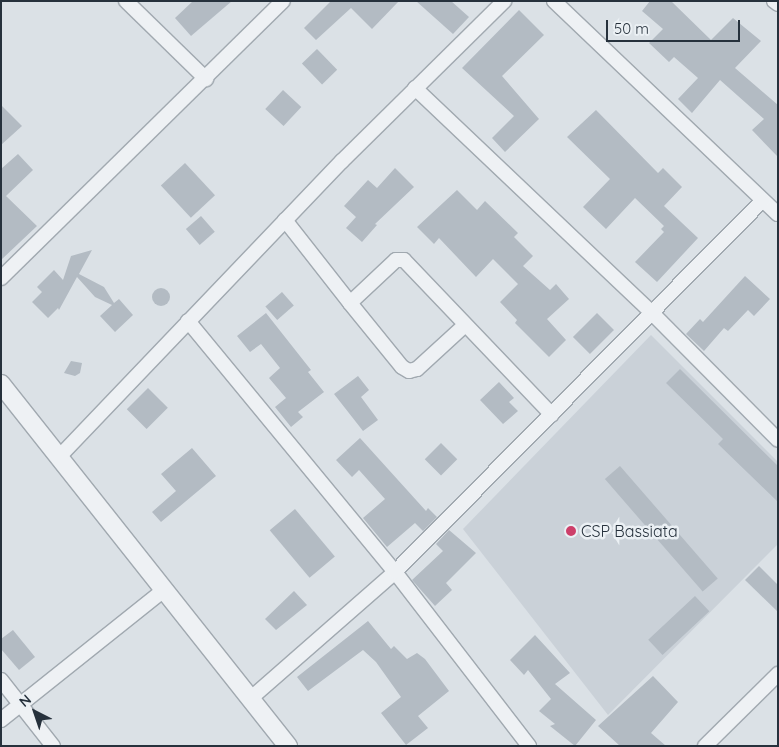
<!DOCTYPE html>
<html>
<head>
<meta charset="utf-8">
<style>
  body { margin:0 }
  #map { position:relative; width:779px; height:747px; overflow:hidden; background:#dbe1e6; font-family:Quicksand,sans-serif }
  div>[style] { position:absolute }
  .built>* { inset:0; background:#cad1d8 }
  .building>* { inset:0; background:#b3bbc3; transform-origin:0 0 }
  .round { border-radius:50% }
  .roads { filter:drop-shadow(1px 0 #a1a9b0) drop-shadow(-1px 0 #a1a9b0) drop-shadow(0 1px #a1a9b0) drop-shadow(0 -1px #a1a9b0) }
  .minor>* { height:14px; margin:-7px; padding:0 7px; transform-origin:7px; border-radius:7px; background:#eef1f4 }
  .tertiary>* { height:18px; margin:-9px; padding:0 9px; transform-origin:9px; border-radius:9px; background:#eef1f4 }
  .dots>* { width:14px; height:14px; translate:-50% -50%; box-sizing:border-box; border:2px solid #ebf0f4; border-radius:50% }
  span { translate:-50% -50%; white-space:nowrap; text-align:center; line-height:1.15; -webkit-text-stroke:5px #ebf0f4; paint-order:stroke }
  .poi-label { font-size:16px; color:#26313c }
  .left { translate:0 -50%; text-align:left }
  .frame { position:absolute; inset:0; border:2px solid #26313c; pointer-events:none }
  .north { position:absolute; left:10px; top:687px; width:50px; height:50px; -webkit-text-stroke:4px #ebf0f4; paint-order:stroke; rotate:319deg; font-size:14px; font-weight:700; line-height:20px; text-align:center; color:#26313c }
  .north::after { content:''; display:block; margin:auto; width:18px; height:22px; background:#26313c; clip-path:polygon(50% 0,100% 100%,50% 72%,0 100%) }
  .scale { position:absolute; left:606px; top:20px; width:134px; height:22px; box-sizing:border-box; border:2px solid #26313c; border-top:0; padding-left:6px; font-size:15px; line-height:18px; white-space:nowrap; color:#26313c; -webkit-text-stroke:4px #ebf0f4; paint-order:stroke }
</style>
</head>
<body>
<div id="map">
  <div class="built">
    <i style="clip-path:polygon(651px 335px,778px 462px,778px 544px,608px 715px,463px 529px)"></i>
  </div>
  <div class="building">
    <i style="clip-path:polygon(193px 1px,232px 1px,191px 36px,175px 18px)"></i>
    <i style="clip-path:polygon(331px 1px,399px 1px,372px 29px,351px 8px,316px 40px,304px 28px)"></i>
    <i style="clip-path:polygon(416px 1px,451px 1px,469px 17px,453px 34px)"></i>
    <i style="clip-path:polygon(650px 1px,671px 1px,711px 40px,733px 18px,761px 41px,735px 68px,778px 105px,778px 157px,752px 130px,764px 119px,720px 80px,692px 113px,678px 99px,698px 78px,674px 57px,669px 62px,649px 43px,663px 29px,642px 11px)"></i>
    <i style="clip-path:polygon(519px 10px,544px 35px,502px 76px,539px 119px,505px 152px,492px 138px,514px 116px,462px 68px)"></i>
    <i style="left:317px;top:49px;width:29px;height:21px;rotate:46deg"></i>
    <i style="left:283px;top:90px;width:25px;height:26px;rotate:43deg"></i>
    <i style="clip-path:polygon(1px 105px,22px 126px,1px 145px)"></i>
    <i style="clip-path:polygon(596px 110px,658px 173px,663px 168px,682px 187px,664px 206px,698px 238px,657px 282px,635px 262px,664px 232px,661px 229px,664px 226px,635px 198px,606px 229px,583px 207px,610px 179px,567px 137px)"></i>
    <i style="clip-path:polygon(18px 154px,33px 170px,6px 196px,37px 226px,1px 260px,1px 169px)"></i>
    <i style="left:185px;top:163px;width:44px;height:33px;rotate:47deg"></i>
    <i style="clip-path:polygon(395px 168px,414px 187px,375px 224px,377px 225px,362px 242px,346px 228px,356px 217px,344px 206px,368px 180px,377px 188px)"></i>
    <i style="clip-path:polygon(457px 190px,477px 210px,485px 201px,518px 233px,514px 237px,533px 256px,523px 266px,550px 290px,556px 284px,569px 299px,547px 319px,566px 340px,549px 357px,515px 323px,517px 320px,500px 302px,518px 284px,493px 259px,476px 277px,439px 238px,434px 244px,417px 227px)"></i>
    <i style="left:201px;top:216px;width:21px;height:20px;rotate:49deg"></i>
    <i style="clip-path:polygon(92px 250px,79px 274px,104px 287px,114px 303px,119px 299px,133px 315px,115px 332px,100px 316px,112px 305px,95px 297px,77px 277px,59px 310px,58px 308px,48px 318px,32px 302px,42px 292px,37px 287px,54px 270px,63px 280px,71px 256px)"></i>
    <i style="clip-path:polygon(745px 276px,770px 299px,754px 316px,748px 310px,728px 331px,724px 328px,704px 351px,686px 334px,700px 319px,703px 322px)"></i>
    <i class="round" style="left:152px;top:288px;width:18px;height:18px"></i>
    <i style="left:282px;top:292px;width:18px;height:22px;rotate:49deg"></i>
    <i style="clip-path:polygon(266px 313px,311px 370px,308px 372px,324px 392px,298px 412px,303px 417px,291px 427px,275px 407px,286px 398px,269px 378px,280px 368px,261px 344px,250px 352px,237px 336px)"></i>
    <i style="left:597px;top:313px;width:24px;height:34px;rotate:45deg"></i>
    <i style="clip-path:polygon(71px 361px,82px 363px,80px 373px,75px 376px,64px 373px)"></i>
    <i style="clip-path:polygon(680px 369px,778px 466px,778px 502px,718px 444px,723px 439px,666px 383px)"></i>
    <i style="clip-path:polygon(358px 376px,369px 390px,361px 397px,378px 420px,363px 431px,334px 394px)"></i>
    <i style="clip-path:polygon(499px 382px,514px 398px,509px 402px,518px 411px,503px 424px,480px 400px)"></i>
    <i style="left:148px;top:388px;width:28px;height:30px;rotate:45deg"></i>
    <i style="clip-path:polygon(360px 438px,426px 511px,428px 508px,437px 517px,423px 531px,415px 523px,387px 547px,363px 518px,385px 499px,359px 470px,352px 477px,336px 460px)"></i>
    <i style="left:441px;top:443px;width:23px;height:23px;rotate:45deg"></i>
    <i style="clip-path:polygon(192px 448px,216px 476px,161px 522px,152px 512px,176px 491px,161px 474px)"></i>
    <i style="left:620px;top:466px;width:149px;height:20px;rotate:49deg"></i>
    <i style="left:295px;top:509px;width:62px;height:33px;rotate:50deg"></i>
    <i style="clip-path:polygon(449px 530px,476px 553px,446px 583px,452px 590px,435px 606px,412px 580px,443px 551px,436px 544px)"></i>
    <i style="clip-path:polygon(759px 566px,778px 585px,778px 612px,745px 580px)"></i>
    <i style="clip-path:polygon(294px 591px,307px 605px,276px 630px,265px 619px)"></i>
    <i style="left:695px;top:596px;width:21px;height:64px;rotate:47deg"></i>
    <i style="clip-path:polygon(368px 621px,391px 649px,394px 646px,407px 659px,417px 653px,425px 659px,449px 691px,418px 716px,428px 728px,406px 745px,381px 713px,401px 697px,376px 662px,363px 650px,308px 691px,297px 677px)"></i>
    <i style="clip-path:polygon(13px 630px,35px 657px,19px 670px,1px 649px,1px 639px)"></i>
    <i style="clip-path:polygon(535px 635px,570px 673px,555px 684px,596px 720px,575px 746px,550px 726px,555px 724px,539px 711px,551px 699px,528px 670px,524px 675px,510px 660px)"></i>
    <i style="clip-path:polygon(653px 676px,678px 702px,651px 733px,666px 746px,620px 746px,598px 726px)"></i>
  </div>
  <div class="roads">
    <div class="minor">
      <i style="left:126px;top:1px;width:112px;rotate:44.3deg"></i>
      <i style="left:554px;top:1px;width:309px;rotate:43.6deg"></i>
      <i style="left:774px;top:1px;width:5px;rotate:37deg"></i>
      <i style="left:415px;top:88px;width:328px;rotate:43.5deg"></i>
      <i style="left:653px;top:314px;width:177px;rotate:45.2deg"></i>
      <i style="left:285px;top:220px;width:105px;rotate:51.9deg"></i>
      <i style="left:350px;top:303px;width:63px;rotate:-43.1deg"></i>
      <i style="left:396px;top:260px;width:8px"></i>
      <i style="left:404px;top:260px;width:214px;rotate:46.3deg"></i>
      <i style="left:1px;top:278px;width:395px;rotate:-44.5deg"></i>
      <i style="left:350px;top:303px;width:82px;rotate:50.9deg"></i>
      <i style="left:402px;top:367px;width:8px;rotate:30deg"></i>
      <i style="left:409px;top:371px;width:8px;rotate:-14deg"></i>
      <i style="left:417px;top:369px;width:65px;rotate:-42.5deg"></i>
      <i style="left:188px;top:321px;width:325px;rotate:50.5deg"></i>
      <i style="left:395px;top:572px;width:220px;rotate:52.4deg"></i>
      <i style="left:59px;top:457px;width:410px;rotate:-46.3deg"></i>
      <i style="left:342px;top:161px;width:228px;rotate:-44.6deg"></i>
      <i style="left:1px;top:680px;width:84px;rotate:51.8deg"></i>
      <i style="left:250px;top:699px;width:193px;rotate:-41.2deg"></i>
      <i style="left:395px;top:572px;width:523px;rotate:-45.31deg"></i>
      <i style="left:1px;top:720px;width:208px;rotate:-38.6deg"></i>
      <i style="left:705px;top:746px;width:103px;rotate:-44.6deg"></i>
    </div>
    <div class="tertiary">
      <i style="left:1px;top:384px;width:462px;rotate:51.6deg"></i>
    </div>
  </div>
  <div class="dots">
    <i style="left:571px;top:531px;background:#cd3f6a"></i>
  </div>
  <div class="poi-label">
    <span class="left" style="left:581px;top:531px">CSP Bassiata</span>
  </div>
  <div class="frame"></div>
  <div class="north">N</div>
  <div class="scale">50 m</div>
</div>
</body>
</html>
